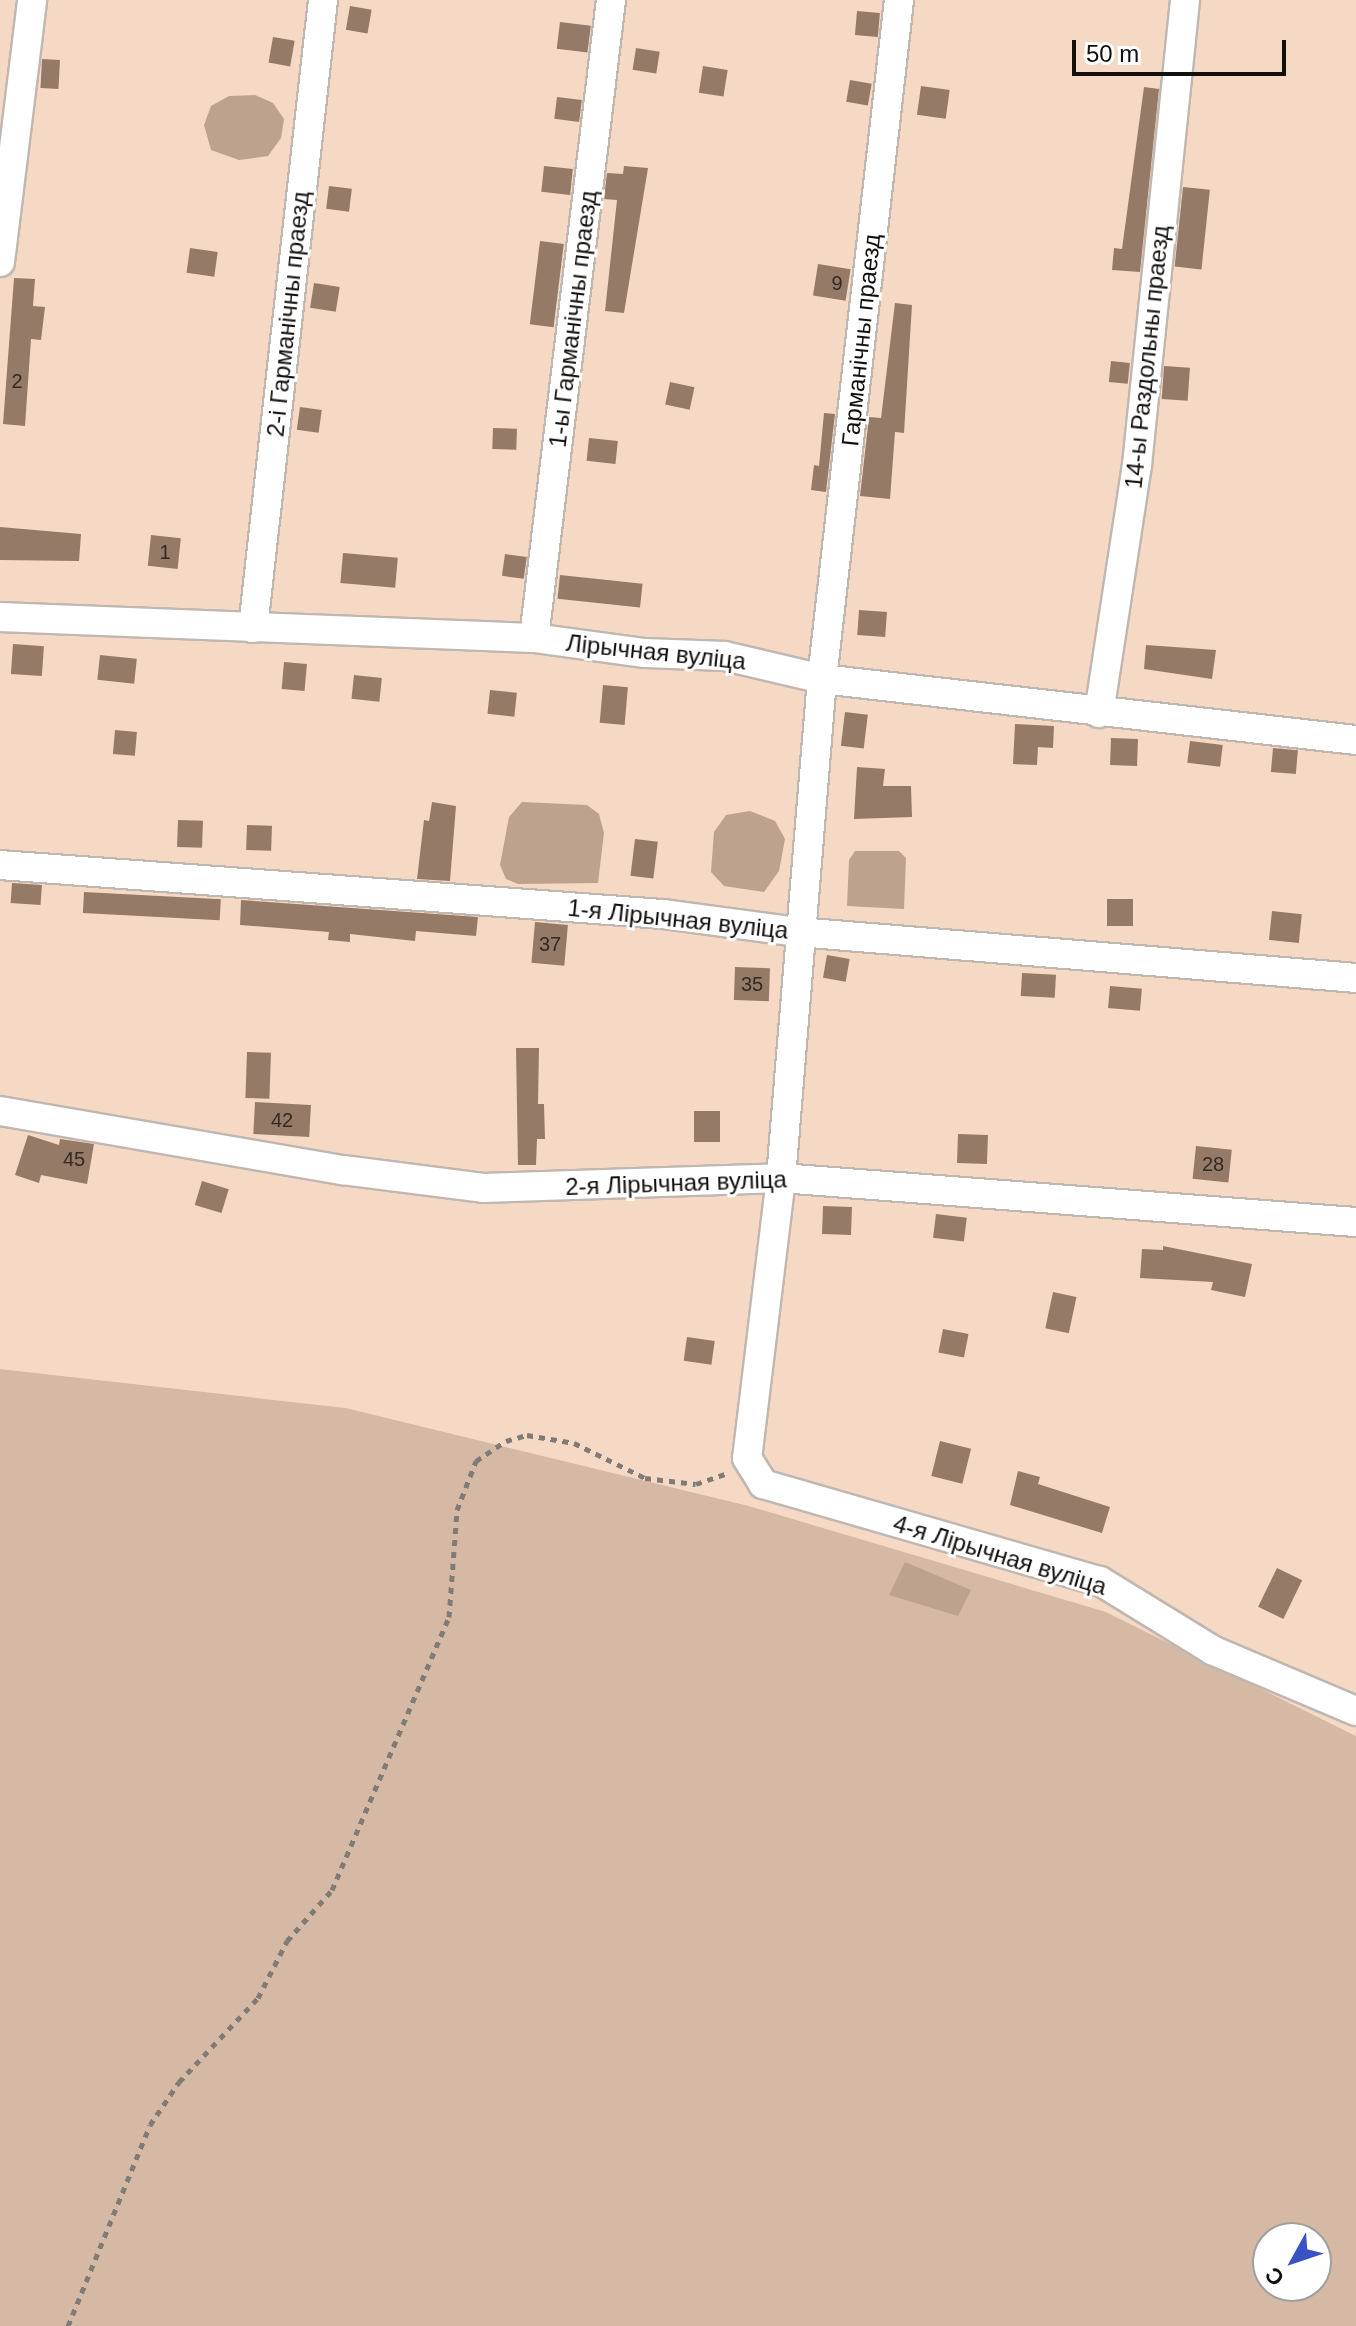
<!DOCTYPE html>
<html>
<head>
<meta charset="utf-8">
<style>
  body { margin:0 }
  #map { position:relative; width:1356px; height:2326px; overflow:hidden; background:#f7eee8; font-family:Helvetica,sans-serif }
  div>[style] { position:absolute }
  .green>* { inset:0; background:#f5d9c5 }
  .forest>* { inset:0; background:#d5b9a4 }
  .water>* { inset:0; background:#bda28d }
  .building>* { inset:0; background:#957b67; transform-origin:0 0 }
  .path>* { height:5px; margin-top:-2.5px; transform-origin:0; background:repeating-linear-gradient(90deg,#817b77 0 6px,transparent 0 12px) }
  .roads { filter:drop-shadow(2px 0 #c0b7b1) drop-shadow(-2px 0 #c0b7b1) drop-shadow(0 2px #c0b7b1) drop-shadow(0 -2px #c0b7b1) }
  .minor>* { height:28px; margin:-14px; padding:0 14px; transform-origin:14px; border-radius:14px; background:#fff }
  span { translate:-50% -50%; white-space:nowrap; text-align:center; line-height:1.15; -webkit-text-stroke:6px #fff; paint-order:stroke }
  .number-label { font-size:20px; color:#332a24 }
  .number-label span { -webkit-text-stroke-width:0 }
  .street-label { font-size:24px; color:#120f0d }
  .north { position:absolute; left:1252px; top:2222px; width:80px; height:80px; box-sizing:border-box; background:#fff; border:2px solid #a09f9e; border-radius:50%; rotate:230deg; font-size:22px; font-weight:700; line-height:32px; text-align:center; color:#120f0d }
  .north::after { content:''; display:block; margin:auto; width:28px; height:36px; background:#3953c5; clip-path:polygon(50% 0,100% 100%,50% 72%,0 100%) }
  .scale { position:absolute; left:1072px; top:40px; width:214px; height:36px; box-sizing:border-box; border:4px solid #120f0d; border-top:0; padding-left:10px; font-size:24px; line-height:28px; white-space:nowrap; color:#120f0d; -webkit-text-stroke:6px #fff; paint-order:stroke }
</style>
</head>
<body>
<div id="map">
  <div class="green">
    <i style="clip-path:polygon(0 0,1356px 0,1356px 1736px,1106px 1612px,749px 1506px,346px 1408px,0 1369px)"></i>
  </div>
  <div class="forest">
    <i style="clip-path:polygon(evenodd,0 1369px,346px 1408px,749px 1506px,1106px 1612px,1356px 1736px,1356px 2326px,0 2326px,0 1369px,1268px 2238px,1316px 2238px,1316px 2286px,1268px 2286px,1268px 2238px)"></i>
  </div>
  <div class="water">
    <i style="clip-path:polygon(255px 95px,273px 103px,284px 119px,281px 138px,268px 156px,239px 160px,211px 150px,204px 125px,211px 106px,229px 96px)"></i>
    <i style="clip-path:polygon(522px 802px,587px 805px,599px 814px,604px 833px,598px 883px,518px 884px,506px 879px,500px 865px,509px 817px)"></i>
    <i style="clip-path:polygon(750px 811px,775px 821px,785px 839px,779px 871px,764px 892px,724px 886px,711px 872px,714px 832px,726px 815px)"></i>
    <i style="clip-path:polygon(855px 851px,899px 851px,906px 858px,904px 909px,847px 906px,849px 860px)"></i>
    <i style="clip-path:polygon(905px 1562px,971px 1590px,958px 1616px,889px 1595px)"></i>
  </div>
  <div class="building">
    <i style="left:350px;top:6px;width:22px;height:24px;rotate:10deg"></i>
    <i style="left:857px;top:11px;width:23px;height:24px;rotate:5deg"></i>
    <i style="left:560px;top:22px;width:31px;height:27px;rotate:7deg"></i>
    <i style="left:273px;top:37px;width:22px;height:26px;rotate:10deg"></i>
    <i style="left:636px;top:48px;width:24px;height:22px;rotate:9deg"></i>
    <i style="left:42px;top:59px;width:18px;height:29px;rotate:3deg"></i>
    <i style="left:703px;top:66px;width:25px;height:27px;rotate:9deg"></i>
    <i style="left:850px;top:80px;width:22px;height:22px;rotate:10deg"></i>
    <i style="left:921px;top:86px;width:29px;height:29px;rotate:8deg"></i>
    <i style="clip-path:polygon(1144px 87px,1159px 89px,1140px 272px,1112px 270px,1114px 248px,1122px 249px)"></i>
    <i style="left:557px;top:97px;width:25px;height:22px;rotate:7deg"></i>
    <i style="left:544px;top:166px;width:29px;height:26px;rotate:6deg"></i>
    <i style="clip-path:polygon(624px 166px,648px 168px,624px 313px,605px 311px,617px 200px,604px 199px,607px 173px,623px 174px)"></i>
    <i style="left:329px;top:186px;width:23px;height:23px;rotate:7deg"></i>
    <i style="left:1183px;top:187px;width:27px;height:80px;rotate:6deg"></i>
    <i style="left:540px;top:241px;width:24px;height:84px;rotate:7deg"></i>
    <i style="left:190px;top:248px;width:28px;height:25px;rotate:8deg"></i>
    <i style="left:818px;top:264px;width:33px;height:32px;rotate:9deg"></i>
    <i style="clip-path:polygon(14px 278px,35px 279px,33px 306px,45px 307px,41px 340px,31px 339px,25px 426px,3px 424px)"></i>
    <i style="left:314px;top:283px;width:26px;height:25px;rotate:9deg"></i>
    <i style="clip-path:polygon(895px 303px,912px 305px,904px 433px,895px 432px,890px 499px,860px 496px,869px 417px,881px 418px)"></i>
    <i style="left:1111px;top:361px;width:19px;height:21px;rotate:6deg"></i>
    <i style="left:1164px;top:366px;width:26px;height:33px;rotate:4deg"></i>
    <i style="left:670px;top:382px;width:25px;height:23px;rotate:12deg"></i>
    <i style="left:300px;top:407px;width:22px;height:23px;rotate:8deg"></i>
    <i style="clip-path:polygon(824px 413px,835px 414px,826px 492px,811px 490px,814px 465px,819px 466px)"></i>
    <i style="left:493px;top:428px;width:24px;height:21px;rotate:2deg"></i>
    <i style="left:589px;top:438px;width:29px;height:23px;rotate:6deg"></i>
    <i style="clip-path:polygon(0 527px,81px 534px,79px 561px,0 560px)"></i>
    <i style="left:151px;top:535px;width:30px;height:31px;rotate:6deg"></i>
    <i style="left:343px;top:553px;width:55px;height:30px;rotate:5deg"></i>
    <i style="left:505px;top:554px;width:22px;height:22px;rotate:8deg"></i>
    <i style="left:560px;top:575px;width:83px;height:24px;rotate:6deg"></i>
    <i style="left:859px;top:610px;width:28px;height:25px;rotate:4deg"></i>
    <i style="left:13px;top:644px;width:31px;height:30px;rotate:4deg"></i>
    <i style="clip-path:polygon(1146px 645px,1216px 650px,1212px 679px,1144px 669px)"></i>
    <i style="left:100px;top:655px;width:37px;height:25px;rotate:6deg"></i>
    <i style="left:284px;top:662px;width:23px;height:27px;rotate:5deg"></i>
    <i style="left:354px;top:675px;width:28px;height:24px;rotate:6deg"></i>
    <i style="left:603px;top:685px;width:25px;height:38px;rotate:5deg"></i>
    <i style="left:490px;top:690px;width:27px;height:24px;rotate:6deg"></i>
    <i style="left:845px;top:712px;width:23px;height:34px;rotate:7deg"></i>
    <i style="clip-path:polygon(1015px 724px,1054px 726px,1053px 748px,1038px 747px,1037px 765px,1013px 764px)"></i>
    <i style="left:115px;top:730px;width:22px;height:24px;rotate:5deg"></i>
    <i style="left:1111px;top:738px;width:27px;height:27px;rotate:2deg"></i>
    <i style="left:1190px;top:741px;width:33px;height:22px;rotate:7deg"></i>
    <i style="left:1273px;top:748px;width:25px;height:24px;rotate:5deg"></i>
    <i style="clip-path:polygon(857px 767px,885px 769px,883px 786px,911px 786px,912px 817px,854px 819px)"></i>
    <i style="clip-path:polygon(432px 802px,456px 806px,450px 881px,417px 879px,424px 820px,429px 821px)"></i>
    <i style="left:178px;top:820px;width:25px;height:27px;rotate:2deg"></i>
    <i style="left:247px;top:825px;width:25px;height:25px;rotate:2deg"></i>
    <i style="left:635px;top:839px;width:23px;height:37px;rotate:7deg"></i>
    <i style="left:12px;top:883px;width:30px;height:20px;rotate:4deg"></i>
    <i style="left:84px;top:892px;width:137px;height:21px;rotate:3deg"></i>
    <i style="left:1107px;top:899px;width:26px;height:27px"></i>
    <i style="clip-path:polygon(241px 900px,478px 917px,476px 936px,416px 931px,415px 941px,350px 934px,350px 942px,328px 940px,329px 932px,240px 925px)"></i>
    <i style="left:1272px;top:911px;width:30px;height:29px;rotate:6deg"></i>
    <i style="left:535px;top:922px;width:33px;height:41px;rotate:5deg"></i>
    <i style="left:827px;top:955px;width:23px;height:23px;rotate:10deg"></i>
    <i style="left:735px;top:967px;width:35px;height:33px;rotate:2deg"></i>
    <i style="left:1022px;top:973px;width:34px;height:23px;rotate:3deg"></i>
    <i style="left:1110px;top:986px;width:32px;height:22px;rotate:5deg"></i>
    <i style="clip-path:polygon(516px 1048px,539px 1048px,538px 1104px,544px 1104px,545px 1139px,537px 1139px,536px 1165px,518px 1165px)"></i>
    <i style="left:247px;top:1052px;width:24px;height:46px;rotate:2deg"></i>
    <i style="left:255px;top:1102px;width:56px;height:32px;rotate:3deg"></i>
    <i style="left:694px;top:1111px;width:26px;height:31px"></i>
    <i style="left:958px;top:1134px;width:30px;height:29px;rotate:2deg"></i>
    <i style="clip-path:polygon(28px 1135px,59px 1145px,60px 1139px,94px 1144px,87px 1184px,41px 1175px,39px 1183px,15px 1175px)"></i>
    <i style="left:1196px;top:1146px;width:36px;height:33px;rotate:6deg"></i>
    <i style="left:202px;top:1181px;width:28px;height:25px;rotate:17deg"></i>
    <i style="left:823px;top:1206px;width:29px;height:28px;rotate:2deg"></i>
    <i style="left:936px;top:1214px;width:31px;height:24px;rotate:7deg"></i>
    <i style="clip-path:polygon(1163px 1246px,1252px 1264px,1245px 1297px,1211px 1290px,1213px 1282px,1140px 1278px,1142px 1249px,1163px 1250px)"></i>
    <i style="left:1053px;top:1292px;width:24px;height:37px;rotate:12deg"></i>
    <i style="left:943px;top:1329px;width:26px;height:24px;rotate:11deg"></i>
    <i style="left:687px;top:1337px;width:28px;height:24px;rotate:8deg"></i>
    <i style="left:940px;top:1441px;width:32px;height:36px;rotate:14deg"></i>
    <i style="clip-path:polygon(1018px 1471px,1040px 1477px,1038px 1484px,1110px 1507px,1102px 1533px,1010px 1505px)"></i>
    <i style="left:1277px;top:1568px;width:28px;height:43px;rotate:26deg"></i>
  </div>
  <div class="path">
    <i style="left:68px;top:2326px;width:217px;rotate:-67.8deg"></i>
    <i style="left:150px;top:2125px;width:52px;rotate:-56deg"></i>
    <i style="left:179px;top:2082px;width:115px;rotate:-46.8deg"></i>
    <i style="left:258px;top:1998px;width:64px;rotate:-63deg"></i>
    <i style="left:287px;top:1941px;width:68px;rotate:-48.6deg"></i>
    <i style="left:332px;top:1890px;width:297px;rotate:-66.8deg"></i>
    <i style="left:449px;top:1617px;width:107px;rotate:-85.7deg"></i>
    <i style="left:457px;top:1510px;width:53px;rotate:-68.8deg"></i>
    <i style="left:476px;top:1461px;width:36px;rotate:-34deg"></i>
    <i style="left:506px;top:1441px;width:22px;rotate:-16deg"></i>
    <i style="left:527px;top:1435px;width:48px;rotate:9.7deg"></i>
    <i style="left:574px;top:1443px;width:79px;rotate:26.2deg"></i>
    <i style="left:645px;top:1478px;width:51px;rotate:6.7deg"></i>
    <i style="left:696px;top:1484px;width:31px;rotate:-19deg"></i>
  </div>
  <div class="roads">
    <div class="minor">
      <i style="left:899px;top:0;width:683px;rotate:96.47deg"></i>
      <i style="left:822px;top:679px;width:501px;rotate:94.7deg"></i>
      <i style="left:781px;top:1178px;width:282px;rotate:96.9deg"></i>
      <i style="left:747px;top:1458px;width:31px;rotate:58deg"></i>
      <i style="left:763px;top:1484px;width:351px;rotate:16.1deg"></i>
      <i style="left:1100px;top:1581px;width:132px;rotate:31.6deg"></i>
      <i style="left:1212px;top:1650px;width:156px;rotate:23deg"></i>
      <i style="left:0;top:262px;width:264px;rotate:-83deg"></i>
      <i style="left:0;top:617px;width:534px;rotate:2.25deg"></i>
      <i style="left:534px;top:638px;width:112px;rotate:7.7deg"></i>
      <i style="left:645px;top:653px;width:80px;rotate:2.1deg"></i>
      <i style="left:725px;top:656px;width:100px;rotate:13.3deg"></i>
      <i style="left:822px;top:679px;width:537px;rotate:6.52deg"></i>
      <i style="left:253px;top:628px;width:632px;rotate:-83.64deg"></i>
      <i style="left:534px;top:638px;width:643px;rotate:-83.12deg"></i>
      <i style="left:1099px;top:713px;width:251px;rotate:-81.3deg"></i>
      <i style="left:1137px;top:465px;width:467px;rotate:-84.1deg"></i>
      <i style="left:0;top:865px;width:665px;rotate:4.23deg"></i>
      <i style="left:663px;top:914px;width:136px;rotate:7.6deg"></i>
      <i style="left:798px;top:932px;width:560px;rotate:4.71deg"></i>
      <i style="left:0;top:1111px;width:348px;rotate:9.8deg"></i>
      <i style="left:343px;top:1170px;width:141px;rotate:7.3deg"></i>
      <i style="left:483px;top:1188px;width:298px;rotate:-1.9deg"></i>
      <i style="left:781px;top:1178px;width:577px;rotate:4.38deg"></i>
    </div>
  </div>
  <div class="number-label">
    <span style="left:837px;top:283px">9</span>
    <span style="left:17px;top:381px">2</span>
    <span style="left:165px;top:552px">1</span>
    <span style="left:550px;top:944px">37</span>
    <span style="left:752px;top:984px">35</span>
    <span style="left:282px;top:1120px">42</span>
    <span style="left:74px;top:1159px">45</span>
    <span style="left:1213px;top:1164px">28</span>
  </div>
  <div class="street-label">
    <span style="left:288px;top:314px;rotate:-84deg">2-і Гарманічны праезд</span>
    <span style="left:573px;top:319px;rotate:-83deg">1-ы Гарманічны праезд</span>
    <span style="left:861px;top:340px;rotate:-84deg">Гарманічны праезд</span>
    <span style="left:1147px;top:357px;rotate:-84deg">14-ы Раздольны праезд</span>
    <span style="left:656px;top:652px;rotate:6deg">Лірычная вуліца</span>
    <span style="left:678px;top:919px;rotate:6deg">1-я Лірычная вуліца</span>
    <span style="left:676px;top:1183px;rotate:-2deg">2-я Лірычная вуліца</span>
    <span style="left:1000px;top:1555px;rotate:17deg">4-я Лірычная вуліца</span>
  </div>
  <div class="north">С</div>
  <div class="scale">50 m</div>
</div>
</body>
</html>
